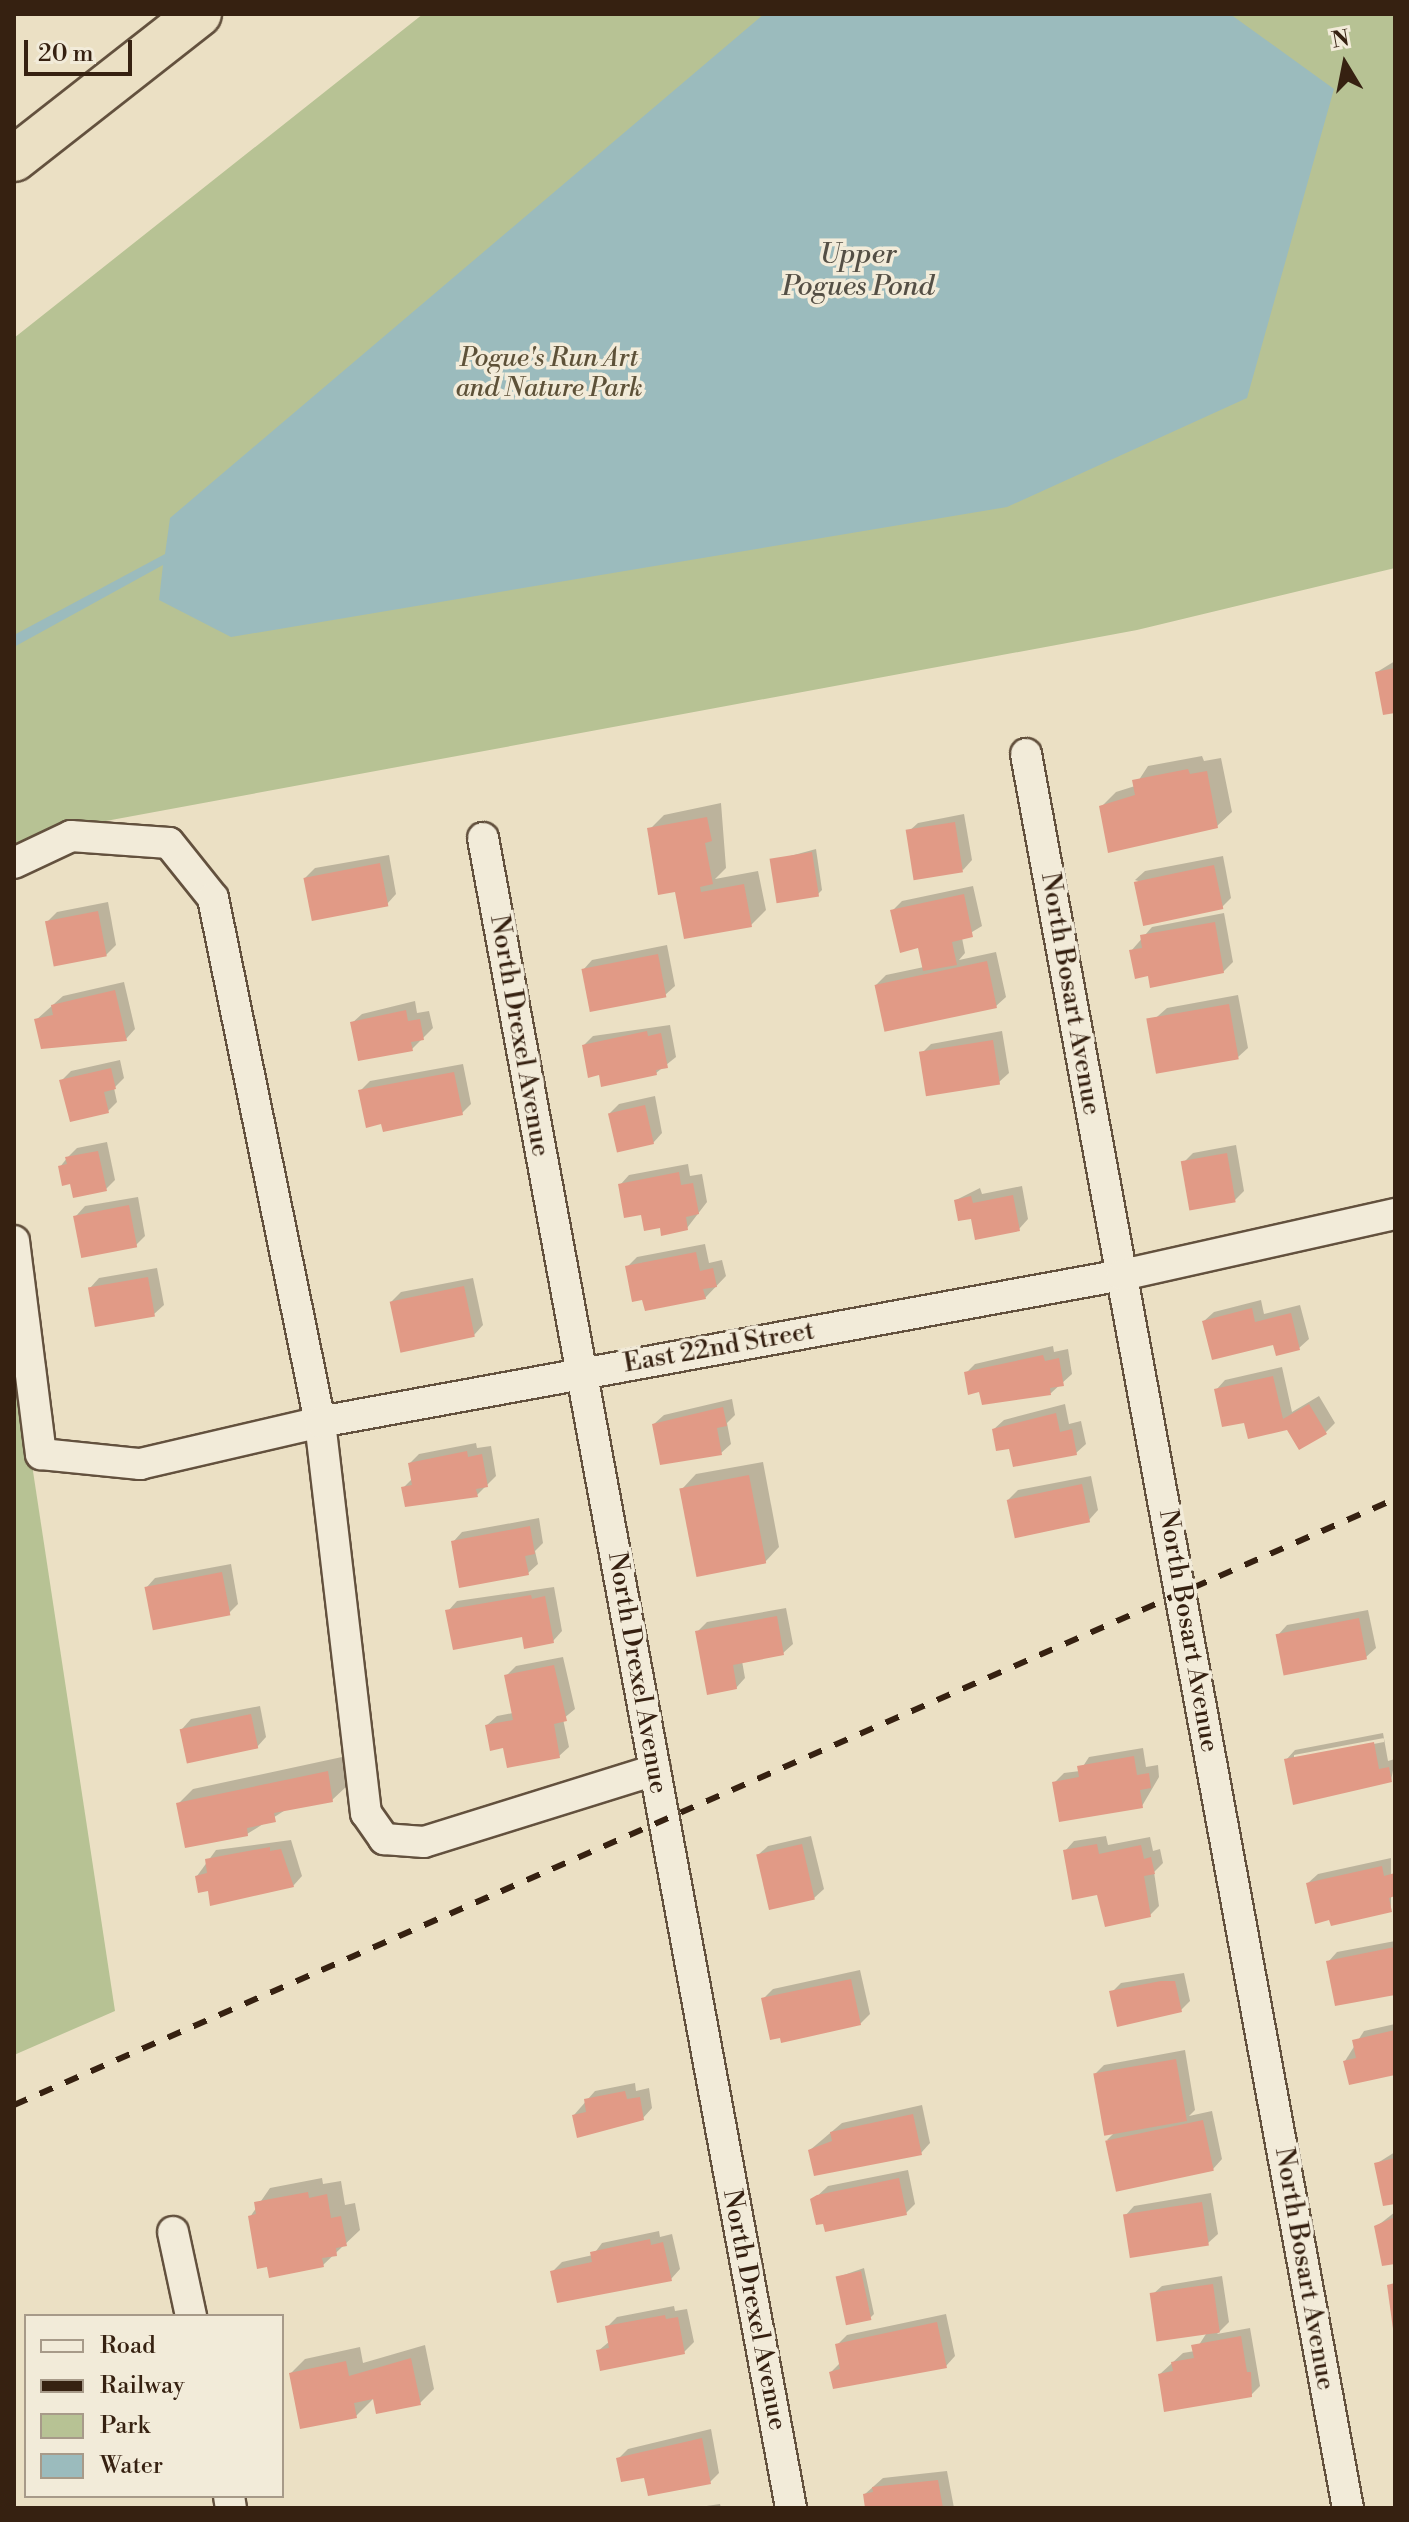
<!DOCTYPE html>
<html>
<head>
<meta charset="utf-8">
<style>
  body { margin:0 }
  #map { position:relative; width:1409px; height:2522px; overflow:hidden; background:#ebe0c4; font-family:"Libre Bodoni",serif }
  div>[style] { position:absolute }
  .green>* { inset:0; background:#b7c294 }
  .water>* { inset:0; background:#9bbbbd }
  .shadow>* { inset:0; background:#0003 }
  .building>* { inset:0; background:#e19a86; transform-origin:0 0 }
  .roads { filter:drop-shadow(2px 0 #63513e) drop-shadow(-2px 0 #63513e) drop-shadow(0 2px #63513e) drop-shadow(0 -2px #63513e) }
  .street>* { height:30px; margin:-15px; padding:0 15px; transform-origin:15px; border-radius:15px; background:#f2ebd9 }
  .highway>* { height:44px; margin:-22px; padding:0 22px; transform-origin:22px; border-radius:22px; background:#ebe0c4 }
  .rail>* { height:6px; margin-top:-3px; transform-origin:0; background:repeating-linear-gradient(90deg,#362111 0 14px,transparent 0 28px) }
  span { translate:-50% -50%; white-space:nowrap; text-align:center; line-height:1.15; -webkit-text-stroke:7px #f2ebd9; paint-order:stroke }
  .park-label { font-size:26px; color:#5d5138; font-style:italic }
  .street-label { font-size:26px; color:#362111 }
  .water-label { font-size:28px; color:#544f45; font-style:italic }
  .frame { position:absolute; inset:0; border:16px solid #362111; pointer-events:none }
  .legend { position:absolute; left:24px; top:2314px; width:260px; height:184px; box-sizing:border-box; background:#f2ebd9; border:2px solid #a79a89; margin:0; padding:10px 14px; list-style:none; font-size:24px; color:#362111 }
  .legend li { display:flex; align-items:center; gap:16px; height:40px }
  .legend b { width:40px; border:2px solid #a79a89 }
  .north { position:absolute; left:1305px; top:24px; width:80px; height:80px; -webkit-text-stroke:6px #f2ebd9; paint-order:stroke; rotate:350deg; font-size:22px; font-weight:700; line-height:32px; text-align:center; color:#362111 }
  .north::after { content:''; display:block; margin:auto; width:28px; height:36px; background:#362111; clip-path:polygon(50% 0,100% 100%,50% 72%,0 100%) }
  .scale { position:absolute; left:24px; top:40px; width:108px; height:36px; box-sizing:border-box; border:4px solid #362111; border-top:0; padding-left:10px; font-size:24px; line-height:28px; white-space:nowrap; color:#362111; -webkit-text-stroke:6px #f2ebd9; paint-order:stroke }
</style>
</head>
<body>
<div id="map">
  <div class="green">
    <i style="clip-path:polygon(423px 14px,1395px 14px,1395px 568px,1137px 630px,95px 823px,14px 844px,14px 338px)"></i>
    <i style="clip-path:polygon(14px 1346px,115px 2011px,14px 2055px)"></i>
  </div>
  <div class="water">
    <i style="clip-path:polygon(764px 14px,1230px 14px,1334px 89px,1247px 398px,1007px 507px,231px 637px,159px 600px,163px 565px,14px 647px,14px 635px,165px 554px,170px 518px)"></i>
  </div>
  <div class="shadow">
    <i style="clip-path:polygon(1395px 661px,1395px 711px,1377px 672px)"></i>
    <i style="clip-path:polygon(1202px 756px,1204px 761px,1221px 758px,1232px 812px,1217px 826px,1101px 807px,1116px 792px,1135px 786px,1148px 766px)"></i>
    <i style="clip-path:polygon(721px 803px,726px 868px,715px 879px,758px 871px,766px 910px,751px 925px,677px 889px,650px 829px,664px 815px)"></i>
    <i style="clip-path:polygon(964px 814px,972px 860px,963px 870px,908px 832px,918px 823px)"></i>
    <i style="clip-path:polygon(816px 849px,822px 890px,818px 894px,772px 861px)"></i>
    <i style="clip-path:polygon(389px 855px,396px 894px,387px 904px,305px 878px,315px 868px)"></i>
    <i style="clip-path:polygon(1223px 856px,1231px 898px,1222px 907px,1135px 880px,1145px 871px)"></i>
    <i style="clip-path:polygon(973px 886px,982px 926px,962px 938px,965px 953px,959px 960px,996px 952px,1006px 997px,996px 1006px,876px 985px,886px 975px,924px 967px,920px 946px,893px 910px,902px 901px)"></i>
    <i style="clip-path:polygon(108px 902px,116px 945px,106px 955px,47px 922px,57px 912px)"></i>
    <i style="clip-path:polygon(1224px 913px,1233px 962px,1223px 972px,1150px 973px,1131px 951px,1152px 927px)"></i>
    <i style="clip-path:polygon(667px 945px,675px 986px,665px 995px,583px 970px,592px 960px)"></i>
    <i style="clip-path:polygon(124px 982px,135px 1029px,126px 1039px,36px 1020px,63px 996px)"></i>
    <i style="clip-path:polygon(1238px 995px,1248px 1048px,1238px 1057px,1149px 1024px,1167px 1008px)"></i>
    <i style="clip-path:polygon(415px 1001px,417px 1013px,429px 1011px,433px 1028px,412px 1049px,352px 1023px,362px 1014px)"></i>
    <i style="clip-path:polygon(670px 1025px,676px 1057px,656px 1073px,600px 1073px,584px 1045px,593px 1036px)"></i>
    <i style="clip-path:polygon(1002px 1031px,1009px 1073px,999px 1082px,922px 1053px,931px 1044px)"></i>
    <i style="clip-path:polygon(120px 1060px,124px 1078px,114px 1088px,117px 1102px,108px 1111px,62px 1080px,71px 1071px)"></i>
    <i style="clip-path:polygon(463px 1064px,471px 1104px,462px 1113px,361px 1090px,370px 1081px)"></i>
    <i style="clip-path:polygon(655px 1096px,662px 1133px,653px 1143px,610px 1113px,619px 1104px)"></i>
    <i style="clip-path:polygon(107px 1142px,115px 1180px,106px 1189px,71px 1182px,60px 1167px,67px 1158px,77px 1148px)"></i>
    <i style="clip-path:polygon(1236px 1145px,1244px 1191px,1235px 1200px,1183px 1163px,1193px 1153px)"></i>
    <i style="clip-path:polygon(688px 1164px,690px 1176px,702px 1174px,707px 1202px,687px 1228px,643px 1212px,620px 1185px,629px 1175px)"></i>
    <i style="clip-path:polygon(1022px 1186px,1028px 1219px,1019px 1229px,972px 1217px,956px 1200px,980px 1188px,982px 1194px)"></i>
    <i style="clip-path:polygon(138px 1197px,145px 1236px,136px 1245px,76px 1216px,85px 1206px)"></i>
    <i style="clip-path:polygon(705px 1244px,709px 1263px,722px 1260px,726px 1276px,705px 1298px,627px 1267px,637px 1257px)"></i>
    <i style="clip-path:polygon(157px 1268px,164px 1305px,154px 1314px,90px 1288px,99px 1278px)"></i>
    <i style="clip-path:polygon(473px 1278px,483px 1325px,474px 1335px,391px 1302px,401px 1292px)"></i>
    <i style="clip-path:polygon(1261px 1300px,1264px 1314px,1300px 1305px,1309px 1339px,1299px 1348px,1204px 1321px,1214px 1312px)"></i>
    <i style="clip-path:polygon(1053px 1346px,1054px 1352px,1068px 1349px,1072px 1374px,1051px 1393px,981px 1390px,966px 1373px,975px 1364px)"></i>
    <i style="clip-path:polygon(1282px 1367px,1292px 1412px,1319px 1396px,1335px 1423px,1326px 1432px,1246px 1420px,1216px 1390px,1225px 1380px)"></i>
    <i style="clip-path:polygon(732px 1399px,735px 1415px,727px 1423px,731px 1444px,721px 1453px,654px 1424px,664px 1415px)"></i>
    <i style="clip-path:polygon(1065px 1404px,1069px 1424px,1081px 1421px,1086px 1444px,1076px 1453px,1011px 1446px,994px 1429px,1004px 1420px)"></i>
    <i style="clip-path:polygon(476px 1443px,477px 1448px,491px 1446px,496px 1476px,477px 1495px,403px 1488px,413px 1478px,410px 1463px,419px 1454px)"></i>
    <i style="clip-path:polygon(763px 1462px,779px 1547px,765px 1562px,682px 1489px,696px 1474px)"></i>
    <i style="clip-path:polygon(1091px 1476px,1098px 1510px,1089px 1520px,1008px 1500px,1018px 1490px)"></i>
    <i style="clip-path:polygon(539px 1518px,543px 1543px,535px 1551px,538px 1564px,528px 1573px,453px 1542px,462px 1532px)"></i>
    <i style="clip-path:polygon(231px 1564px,238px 1604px,229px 1613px,146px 1588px,155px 1578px)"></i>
    <i style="clip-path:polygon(554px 1587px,562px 1631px,553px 1641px,448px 1611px,457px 1601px)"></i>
    <i style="clip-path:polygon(786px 1608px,793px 1644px,783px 1653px,742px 1661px,745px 1678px,736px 1688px,697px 1632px,707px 1622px)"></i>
    <i style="clip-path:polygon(1368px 1610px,1376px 1648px,1366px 1657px,1278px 1635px,1287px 1625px)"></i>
    <i style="clip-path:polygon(563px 1657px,575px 1709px,563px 1719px,569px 1747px,559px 1756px,487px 1725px,497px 1716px,513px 1713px,506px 1676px,516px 1666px)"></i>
    <i style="clip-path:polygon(260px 1706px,266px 1737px,257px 1747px,182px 1729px,191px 1719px)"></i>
    <i style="clip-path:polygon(evenodd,1383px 1733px,1388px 1761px,1395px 1759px,1391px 1781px,1286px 1760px,1295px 1750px,1383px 1733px,1384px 1738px,1384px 1742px,1294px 1759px,1294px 1755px,1384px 1738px)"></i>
    <i style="clip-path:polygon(1143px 1748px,1146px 1767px,1158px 1765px,1159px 1777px,1142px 1806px,1054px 1783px,1064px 1773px,1080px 1771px,1089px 1757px)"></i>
    <i style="clip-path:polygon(342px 1757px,347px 1786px,332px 1800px,287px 1809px,247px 1834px,178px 1804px,193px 1789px)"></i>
    <i style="clip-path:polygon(811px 1836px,824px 1889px,814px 1898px,758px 1855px,768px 1846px)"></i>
    <i style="clip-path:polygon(1106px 1836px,1108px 1845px,1150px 1837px,1153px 1851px,1160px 1849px,1163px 1863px,1154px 1872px,1159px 1906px,1150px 1915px,1099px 1892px,1065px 1851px,1074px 1841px)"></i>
    <i style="clip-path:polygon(291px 1840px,302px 1876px,293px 1886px,209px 1889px,197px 1876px,216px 1850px)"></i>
    <i style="clip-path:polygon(1391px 1858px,1391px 1911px,1308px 1883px,1318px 1874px)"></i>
    <i style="clip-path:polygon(1395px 1941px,1395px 1993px,1328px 1962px,1337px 1952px)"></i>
    <i style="clip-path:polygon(860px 1970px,870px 2014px,860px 2024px,781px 2036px,763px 1999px,773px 1989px)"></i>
    <i style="clip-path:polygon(1184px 1973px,1190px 2001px,1181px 2010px,1112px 1992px,1121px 1983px)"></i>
    <i style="clip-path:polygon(1395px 2024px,1395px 2073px,1345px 2061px,1364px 2031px)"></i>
    <i style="clip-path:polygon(1185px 2050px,1195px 2110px,1189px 2116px,1212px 2111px,1222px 2159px,1213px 2169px,1107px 2140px,1115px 2132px,1095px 2074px,1104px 2065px)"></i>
    <i style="clip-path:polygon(635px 2083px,636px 2091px,649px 2088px,652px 2108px,643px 2118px,578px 2135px,574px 2115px,595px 2091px)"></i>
    <i style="clip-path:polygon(922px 2105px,930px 2143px,921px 2153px,810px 2150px,842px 2123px)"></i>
    <i style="clip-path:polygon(1395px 2152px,1395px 2202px,1376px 2164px)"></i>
    <i style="clip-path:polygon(908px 2170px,915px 2204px,906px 2213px,813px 2200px,828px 2186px)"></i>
    <i style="clip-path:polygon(322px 2178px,323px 2184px,341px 2181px,345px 2205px,355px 2203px,360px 2230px,323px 2265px,250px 2217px,270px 2188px)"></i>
    <i style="clip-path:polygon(1211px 2193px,1218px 2234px,1208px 2243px,1125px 2216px,1134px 2206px)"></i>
    <i style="clip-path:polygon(1395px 2212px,1395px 2262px,1376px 2227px)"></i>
    <i style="clip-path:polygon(659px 2231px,660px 2237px,672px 2234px,680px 2269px,671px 2279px,552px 2272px,562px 2262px,593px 2255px,602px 2243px)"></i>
    <i style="clip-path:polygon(864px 2268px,874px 2314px,870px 2318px,838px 2277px)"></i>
    <i style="clip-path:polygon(1222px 2276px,1229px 2322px,1217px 2334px,1250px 2328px,1260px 2386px,1251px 2395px,1160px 2374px,1183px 2353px,1195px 2351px,1206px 2334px,1152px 2295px,1162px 2286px)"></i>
    <i style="clip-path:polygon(674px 2306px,675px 2311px,687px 2309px,694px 2342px,684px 2352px,598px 2351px,610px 2341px,608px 2326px,617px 2317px)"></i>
    <i style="clip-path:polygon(946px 2314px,955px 2356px,946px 2366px,831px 2372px,841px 2362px,837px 2345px,847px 2335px)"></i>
    <i style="clip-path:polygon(425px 2345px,434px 2389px,420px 2403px,375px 2397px,356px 2416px,291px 2373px,305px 2359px,360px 2347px,363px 2363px)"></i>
    <i style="clip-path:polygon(711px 2429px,719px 2473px,710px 2482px,619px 2458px,628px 2449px)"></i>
    <i style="clip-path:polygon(947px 2471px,954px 2508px,867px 2508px,865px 2494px,883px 2478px)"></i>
    <i style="clip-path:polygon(720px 2504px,721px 2508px,693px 2508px)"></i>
  </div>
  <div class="building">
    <i style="clip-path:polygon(1395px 668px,1395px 713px,1383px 715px,1375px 672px)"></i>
    <i style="clip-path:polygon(1188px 769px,1190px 774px,1207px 771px,1218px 828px,1108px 853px,1099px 806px,1135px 795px,1132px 780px)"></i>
    <i style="clip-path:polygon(707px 817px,712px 841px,705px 843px,713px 884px,700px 887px,701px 892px,744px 884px,752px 927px,684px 939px,675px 892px,658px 895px,647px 828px)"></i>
    <i style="left:955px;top:822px;width:51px;height:50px;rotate:81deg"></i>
    <i style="left:812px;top:852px;width:45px;height:43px;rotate:81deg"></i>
    <i style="left:380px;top:863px;width:44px;height:78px;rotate:79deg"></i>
    <i style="left:1214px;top:865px;width:45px;height:82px;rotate:78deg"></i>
    <i style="clip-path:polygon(964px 894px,973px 937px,952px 942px,957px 965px,923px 971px,918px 948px,900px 953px,890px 910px)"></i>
    <i style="left:98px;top:911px;width:46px;height:54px;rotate:79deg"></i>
    <i style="clip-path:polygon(1215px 922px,1224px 973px,1150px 988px,1148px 976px,1135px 979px,1129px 950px,1142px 948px,1140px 935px)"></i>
    <i style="left:658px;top:954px;width:44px;height:78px;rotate:79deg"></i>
    <i style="left:987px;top:961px;width:48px;height:115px;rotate:78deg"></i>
    <i style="clip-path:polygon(115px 990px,127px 1041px,41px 1049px,34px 1019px,53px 1015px,51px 1005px)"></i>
    <i style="left:1229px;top:1004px;width:56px;height:84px;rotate:80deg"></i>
    <i style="clip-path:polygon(406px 1010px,408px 1021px,420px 1019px,424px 1040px,411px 1042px,413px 1051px,358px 1061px,350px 1022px)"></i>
    <i style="clip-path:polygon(647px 1031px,648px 1036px,661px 1033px,668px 1068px,656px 1070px,657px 1075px,601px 1087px,599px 1075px,588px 1078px,582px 1045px)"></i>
    <i style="left:993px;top:1040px;width:45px;height:75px;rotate:81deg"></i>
    <i style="clip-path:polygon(111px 1068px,116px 1089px,104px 1092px,109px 1113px,70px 1122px,59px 1080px)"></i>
    <i style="clip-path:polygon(454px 1072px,463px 1115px,383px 1132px,381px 1124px,366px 1128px,358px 1090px)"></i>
    <i style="left:645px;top:1105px;width:40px;height:38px;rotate:77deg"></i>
    <i style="clip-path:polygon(98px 1151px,107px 1191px,73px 1198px,70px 1184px,62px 1186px,58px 1166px,67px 1164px,65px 1157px)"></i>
    <i style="left:1227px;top:1153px;width:50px;height:47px;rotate:80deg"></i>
    <i style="clip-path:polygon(679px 1172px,681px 1185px,693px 1183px,699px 1214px,686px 1217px,688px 1230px,661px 1236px,660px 1228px,644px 1231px,641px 1215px,624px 1218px,618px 1184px)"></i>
    <i style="clip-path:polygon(1013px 1195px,1020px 1231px,975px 1240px,971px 1219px,958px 1221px,954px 1200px,971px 1196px,973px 1203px)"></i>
    <i style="left:129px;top:1205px;width:43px;height:57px;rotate:79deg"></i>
    <i style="clip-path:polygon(696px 1252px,700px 1271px,713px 1268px,717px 1287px,703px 1289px,706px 1299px,645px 1311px,642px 1300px,632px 1302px,625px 1266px)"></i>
    <i style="left:148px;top:1277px;width:40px;height:61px;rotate:80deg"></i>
    <i style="left:464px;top:1286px;width:52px;height:76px;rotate:78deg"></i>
    <i style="clip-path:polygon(1252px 1308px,1255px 1322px,1291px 1313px,1300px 1350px,1276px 1356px,1273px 1345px,1212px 1360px,1202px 1321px)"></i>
    <i style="clip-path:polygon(1043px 1355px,1045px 1361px,1059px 1358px,1064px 1386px,1050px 1388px,1051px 1395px,982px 1405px,979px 1392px,968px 1395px,964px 1372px)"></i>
    <i style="clip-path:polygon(1273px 1376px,1283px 1419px,1309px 1404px,1327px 1434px,1299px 1450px,1287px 1430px,1248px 1439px,1244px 1423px,1222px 1427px,1214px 1389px)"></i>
    <i style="clip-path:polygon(723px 1407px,727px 1426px,717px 1428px,722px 1455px,660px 1465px,652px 1424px)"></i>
    <i style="clip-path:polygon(1056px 1413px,1060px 1432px,1072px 1429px,1077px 1455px,1013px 1467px,1009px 1449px,996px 1451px,992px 1429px)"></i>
    <i style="clip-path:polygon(467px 1451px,468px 1457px,482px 1454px,488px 1487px,476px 1489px,478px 1497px,405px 1507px,401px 1487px,412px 1485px,408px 1463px)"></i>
    <i style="left:749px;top:1475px;width:90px;height:71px;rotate:79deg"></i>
    <i style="left:1082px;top:1484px;width:39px;height:77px;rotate:78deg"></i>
    <i style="clip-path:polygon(530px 1526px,535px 1554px,525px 1556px,529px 1575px,459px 1588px,451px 1541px)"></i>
    <i style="left:222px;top:1572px;width:44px;height:79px;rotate:79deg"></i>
    <i style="clip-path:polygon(531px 1595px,532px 1599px,545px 1596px,554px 1643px,524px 1649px,522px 1637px,453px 1650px,445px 1610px)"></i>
    <i style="clip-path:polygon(777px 1616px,784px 1655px,733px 1665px,737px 1689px,707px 1695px,695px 1631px)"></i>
    <i style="left:1359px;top:1618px;width:42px;height:85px;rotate:79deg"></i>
    <i style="clip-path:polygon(554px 1665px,567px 1721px,554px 1724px,560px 1758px,507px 1768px,503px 1748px,490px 1751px,485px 1725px,513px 1720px,504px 1675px)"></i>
    <i style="left:251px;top:1714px;width:35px;height:73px;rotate:78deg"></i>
    <i style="clip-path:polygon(1374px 1742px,1379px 1769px,1389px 1767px,1392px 1782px,1293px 1805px,1284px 1759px)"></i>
    <i style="clip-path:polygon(1134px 1756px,1137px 1775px,1149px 1773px,1151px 1788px,1140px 1790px,1143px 1808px,1059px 1822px,1052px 1782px,1079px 1777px,1077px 1766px)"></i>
    <i style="clip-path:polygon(328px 1771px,333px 1802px,274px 1813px,276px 1822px,247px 1828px,248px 1836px,185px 1848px,176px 1803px)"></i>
    <i style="left:802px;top:1844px;width:57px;height:47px;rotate:77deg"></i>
    <i style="clip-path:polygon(1097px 1844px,1099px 1854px,1141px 1845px,1144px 1859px,1151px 1857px,1155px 1874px,1144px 1876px,1151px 1917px,1105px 1927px,1097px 1895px,1072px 1900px,1063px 1850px)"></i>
    <i style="clip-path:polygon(270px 1847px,270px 1851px,281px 1849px,294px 1887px,210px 1906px,208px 1891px,198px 1893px,195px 1876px,207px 1873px,205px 1859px)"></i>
    <i style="clip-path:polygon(1382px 1866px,1384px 1876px,1395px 1873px,1395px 1896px,1389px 1898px,1392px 1912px,1331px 1926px,1329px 1920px,1315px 1924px,1306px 1883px)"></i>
    <i style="clip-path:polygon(1395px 1947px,1395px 1995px,1335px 2006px,1326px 1961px)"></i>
    <i style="clip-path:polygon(851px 1979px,861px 2025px,781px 2043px,780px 2038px,770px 2040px,761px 1998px)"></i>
    <i style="clip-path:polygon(1161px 1981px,1175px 1981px,1182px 2012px,1117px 2027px,1109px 1991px)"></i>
    <i style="clip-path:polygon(1395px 2030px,1395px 2075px,1349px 2085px,1343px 2061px,1356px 2058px,1352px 2040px)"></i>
    <i style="left:1176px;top:2059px;width:63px;height:84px;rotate:80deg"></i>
    <i style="clip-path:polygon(625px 2091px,627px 2099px,640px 2097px,644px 2120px,577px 2138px,572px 2115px,586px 2112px,584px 2099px)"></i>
    <i style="clip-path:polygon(913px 2114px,922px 2155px,814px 2176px,808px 2150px,832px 2141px,830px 2132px)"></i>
    <i style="left:1203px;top:2120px;width:52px;height:100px;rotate:78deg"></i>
    <i style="clip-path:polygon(1395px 2158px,1395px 2204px,1383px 2206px,1374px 2163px)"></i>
    <i style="clip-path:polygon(899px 2178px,907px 2215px,825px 2232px,823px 2224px,816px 2225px,810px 2199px,817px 2195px)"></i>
    <i style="clip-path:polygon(308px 2192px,309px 2198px,327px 2194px,331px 2218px,341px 2216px,347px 2246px,336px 2248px,337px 2256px,322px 2258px,324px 2267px,269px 2278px,267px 2267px,257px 2269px,248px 2216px,256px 2214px,254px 2202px)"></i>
    <i style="left:1202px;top:2202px;width:44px;height:80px;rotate:81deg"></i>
    <i style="clip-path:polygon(1395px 2217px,1395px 2264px,1382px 2266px,1374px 2226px)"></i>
    <i style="clip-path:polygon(650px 2239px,651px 2245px,663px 2242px,672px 2281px,557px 2303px,550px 2271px,592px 2262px,590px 2252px)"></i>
    <i style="left:861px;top:2271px;width:50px;height:26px;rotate:78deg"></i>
    <i style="clip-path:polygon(1395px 2283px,1395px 2329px,1393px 2329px,1387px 2285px)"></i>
    <i style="left:1213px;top:2284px;width:49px;height:64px;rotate:82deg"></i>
    <i style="clip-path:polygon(665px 2315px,666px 2319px,678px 2317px,685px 2354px,600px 2371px,596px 2350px,609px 2348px,605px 2326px)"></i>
    <i style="clip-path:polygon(937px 2322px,947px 2368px,833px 2389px,829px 2372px,840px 2369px,835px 2344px)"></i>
    <i style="clip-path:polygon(1241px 2336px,1247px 2372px,1251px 2372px,1252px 2397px,1164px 2412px,1158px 2374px,1173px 2371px,1171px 2362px,1194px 2358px,1191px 2345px)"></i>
    <i style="clip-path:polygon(411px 2358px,421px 2405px,376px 2414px,373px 2399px,354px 2403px,357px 2418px,300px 2429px,289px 2373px,346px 2361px,349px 2376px)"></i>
    <i style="clip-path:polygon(702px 2438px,711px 2484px,648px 2496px,644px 2478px,621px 2482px,616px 2458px)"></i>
    <i style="clip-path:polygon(938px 2480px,943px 2508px,865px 2508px,863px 2494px,873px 2492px,872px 2487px)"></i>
  </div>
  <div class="roads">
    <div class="street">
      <i style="left:1026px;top:754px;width:1783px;rotate:79.6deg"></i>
      <i style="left:483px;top:838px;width:1698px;rotate:79.55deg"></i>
      <i style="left:14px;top:863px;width:63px;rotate:-25.3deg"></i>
      <i style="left:71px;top:836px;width:98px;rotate:4.1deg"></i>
      <i style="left:169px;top:843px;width:70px;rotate:51.3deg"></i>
      <i style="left:213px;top:898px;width:535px;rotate:78.46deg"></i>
      <i style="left:320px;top:1422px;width:394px;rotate:83.3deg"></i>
      <i style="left:366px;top:1813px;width:32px;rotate:55deg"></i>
      <i style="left:384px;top:1839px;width:40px;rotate:4.3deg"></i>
      <i style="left:424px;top:1842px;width:242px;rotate:-17.3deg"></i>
      <i style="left:14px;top:1241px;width:215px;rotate:82.8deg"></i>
      <i style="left:41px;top:1454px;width:100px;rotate:5.8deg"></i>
      <i style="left:140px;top:1464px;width:185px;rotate:-13.1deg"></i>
      <i style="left:320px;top:1422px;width:815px;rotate:-10.39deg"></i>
      <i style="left:1122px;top:1275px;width:280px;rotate:-12.6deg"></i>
      <i style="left:173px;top:2232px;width:86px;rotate:77.9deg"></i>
      <i style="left:229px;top:2496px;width:12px;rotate:81deg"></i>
    </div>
    <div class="highway">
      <i style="left:14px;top:159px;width:235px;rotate:-38.1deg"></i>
    </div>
  </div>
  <div class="rail">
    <i style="left:14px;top:2105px;width:1508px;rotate:-23.69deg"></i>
  </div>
  <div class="park-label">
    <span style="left:549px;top:374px">Pogue's Run Art<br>and Nature Park</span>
  </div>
  <div class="street-label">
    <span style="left:1070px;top:994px;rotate:80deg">North Bosart Avenue</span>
    <span style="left:519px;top:1036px;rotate:80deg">North Drexel Avenue</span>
    <span style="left:719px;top:1348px;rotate:-10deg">East 22nd Street</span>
    <span style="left:1188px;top:1631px;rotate:80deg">North Bosart Avenue</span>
    <span style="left:637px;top:1673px;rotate:80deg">North Drexel Avenue</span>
    <span style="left:1304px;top:2269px;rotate:80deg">North Bosart Avenue</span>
    <span style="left:754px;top:2310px;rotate:79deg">North Drexel Avenue</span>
  </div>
  <div class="water-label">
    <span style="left:858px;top:271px">Upper<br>Pogues Pond</span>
  </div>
  <div class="frame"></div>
  <ul class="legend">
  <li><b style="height:10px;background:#f2ebd9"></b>Road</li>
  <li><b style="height:10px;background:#362111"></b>Railway</li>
  <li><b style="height:22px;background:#b7c294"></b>Park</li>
  <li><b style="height:22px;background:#9bbbbd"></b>Water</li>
  </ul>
  <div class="north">N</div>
  <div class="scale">20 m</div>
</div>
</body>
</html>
